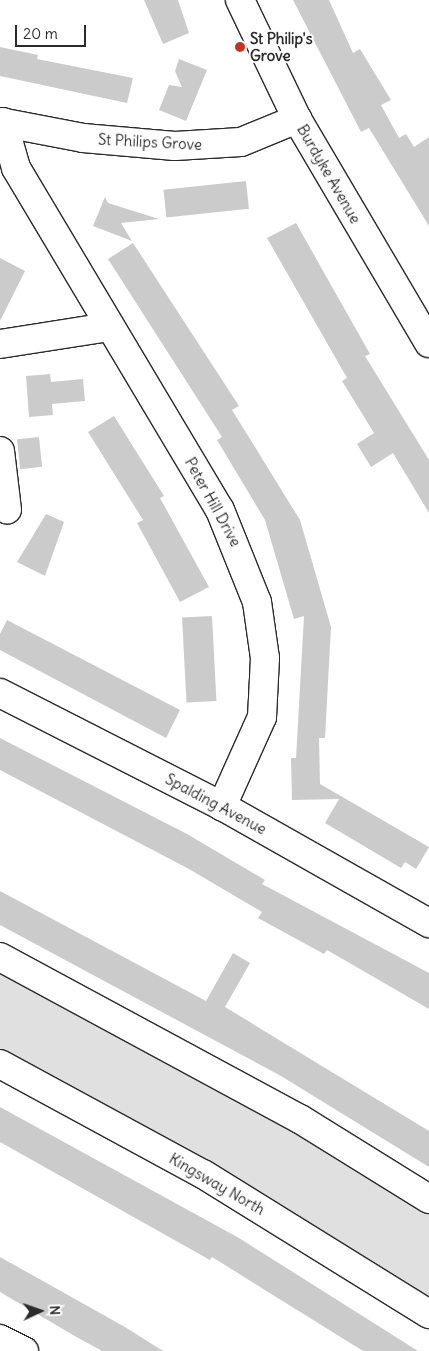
<!DOCTYPE html>
<html>
<head>
<meta charset="utf-8">
<style>
  body { margin:0 }
  #map { position:relative; width:429px; height:1351px; overflow:hidden; background:#fff; font-family:Delius,sans-serif }
  div>[style] { position:absolute }
  .green>* { inset:0; background:#e0e0e0 }
  .building>* { inset:0; background:#cbcbcb; transform-origin:0 0 }
  .roads { filter:drop-shadow(1px 0 #2b2b2b) drop-shadow(-1px 0 #2b2b2b) drop-shadow(0 1px #2b2b2b) drop-shadow(0 -1px #2b2b2b) }
  .minor>* { height:28px; margin:-14px; padding:0 14px; transform-origin:14px; border-radius:14px; background:#fff }
  .dots>* { width:14px; height:14px; translate:-50% -50%; box-sizing:border-box; border:2px solid #fff; border-radius:50% }
  span { translate:-50% -50%; white-space:nowrap; text-align:center; line-height:1.15; -webkit-text-stroke:4px #fff; paint-order:stroke }
  .poi-label { font-size:15px; color:#2b2b2b; font-weight:700 }
  .left { translate:0 -50%; text-align:left }
  .street-label { font-size:15px; color:#2b2b2b }
  .north { position:absolute; left:15px; top:1286px; width:50px; height:50px; -webkit-text-stroke:4px #fff; paint-order:stroke; rotate:87deg; font-size:14px; font-weight:700; line-height:20px; text-align:center; color:#2b2b2b }
  .north::after { content:''; display:block; margin:auto; width:18px; height:22px; background:#2b2b2b; clip-path:polygon(50% 0,100% 100%,50% 72%,0 100%) }
  .scale { position:absolute; left:15px; top:25px; width:71px; height:22px; box-sizing:border-box; border:2px solid #2b2b2b; border-top:0; padding-left:6px; font-size:15px; line-height:18px; white-space:nowrap; color:#2b2b2b; -webkit-text-stroke:4px #fff; paint-order:stroke }
</style>
</head>
<body>
<div id="map">
  <div class="green">
    <i style="clip-path:polygon(0 968px,348px 1158px,429px 1211px,429px 1304px,0 1052px)"></i>
  </div>
  <div class="building">
    <i style="clip-path:polygon(144px 0,178px 0,189px 33px,163px 44px)"></i>
    <i style="clip-path:polygon(293px 0,329px 0,353px 53px,360px 49px,391px 100px,381px 105px,399px 138px,406px 134px,414px 147px,429px 137px,429px 226px,369px 128px,361px 132px)"></i>
    <i style="clip-path:polygon(0 47px,38px 55px,37px 59px,133px 78px,127px 103px,0 76px)"></i>
    <i style="clip-path:polygon(179px 59px,207px 70px,186px 121px,159px 110px,169px 85px,182px 87px,175px 71px)"></i>
    <i style="left:246px;top:181px;width:28px;height:83px;rotate:84deg"></i>
    <i style="clip-path:polygon(105px 197px,108px 203px,159px 219px,121px 223px,132px 241px,93px 226px)"></i>
    <i style="clip-path:polygon(296px 223px,370px 354px,365px 356px,429px 460px,429px 513px,393px 453px,371px 467px,357px 444px,374px 433px,342px 381px,347px 378px,267px 238px)"></i>
    <i style="clip-path:polygon(133px 243px,239px 406px,232px 410px,300px 520px,331px 627px,325px 738px,319px 738px,320px 784px,429px 847px,416px 869px,405px 862px,401px 868px,325px 823px,339px 799px,292px 800px,291px 758px,296px 758px,304px 616px,294px 619px,265px 520px,217px 440px,222px 437px,108px 259px)"></i>
    <i style="clip-path:polygon(0 258px,25px 271px,0 321px)"></i>
    <i style="clip-path:polygon(50px 374px,51px 382px,83px 379px,85px 401px,52px 404px,53px 415px,29px 417px,26px 376px)"></i>
    <i style="clip-path:polygon(114px 416px,164px 496px,160px 498px,209px 587px,180px 602px,137px 523px,143px 520px,88px 432px)"></i>
    <i style="left:39px;top:437px;width:30px;height:22px;rotate:84deg"></i>
    <i style="clip-path:polygon(46px 514px,64px 522px,45px 576px,17px 562px)"></i>
    <i style="left:212px;top:616px;width:85px;height:30px;rotate:87deg"></i>
    <i style="clip-path:polygon(7px 620px,180px 710px,166px 738px,0 650px,0 634px)"></i>
    <i style="clip-path:polygon(0 738px,187px 834px,265px 880px,262px 884px,429px 973px,429px 1009px,327px 950px,324px 954px,258px 918px,262px 912px,189px 869px,0 770px)"></i>
    <i style="clip-path:polygon(0 891px,206px 1001px,233px 953px,250px 963px,225px 1007px,429px 1131px,429px 1167px,281px 1076px,0 925px)"></i>
    <i style="clip-path:polygon(0 1107px,239px 1238px,418px 1351px,363px 1351px,212px 1257px,210px 1260px,0 1142px)"></i>
    <i style="clip-path:polygon(0 1257px,125px 1327px,163px 1351px,102px 1351px,73px 1335px,0 1292px)"></i>
  </div>
  <div class="roads">
    <div class="minor">
      <i style="left:240px;top:0;width:132px;rotate:64.4deg"></i>
      <i style="left:297px;top:119px;width:260px;rotate:59.5deg"></i>
      <i style="left:0;top:122px;width:85px;rotate:10.9deg"></i>
      <i style="left:83px;top:138px;width:92px;rotate:5deg"></i>
      <i style="left:175px;top:146px;width:66px;rotate:-3.5deg"></i>
      <i style="left:241px;top:142px;width:61px;rotate:-22.3deg"></i>
      <i style="left:3px;top:122px;width:48px;rotate:74.2deg"></i>
      <i style="left:16px;top:168px;width:398px;rotate:59.2deg"></i>
      <i style="left:220px;top:510px;width:99px;rotate:68.1deg"></i>
      <i style="left:257px;top:602px;width:57px;rotate:81.9deg"></i>
      <i style="left:265px;top:658px;width:59px;rotate:92.9deg"></i>
      <i style="left:262px;top:717px;width:98px;rotate:114.2deg"></i>
      <i style="left:0;top:344px;width:109px;rotate:-8.9deg"></i>
      <i style="left:0;top:451px;width:59px;rotate:83.2deg"></i>
      <i style="left:0;top:693px;width:249px;rotate:27deg"></i>
      <i style="left:222px;top:806px;width:238px;rotate:29.5deg"></i>
      <i style="left:0;top:957px;width:341px;rotate:28.4deg"></i>
      <i style="left:300px;top:1119px;width:152px;rotate:31.8deg"></i>
      <i style="left:0;top:1064px;width:231px;rotate:28.5deg"></i>
      <i style="left:203px;top:1174px;width:266px;rotate:31.8deg"></i>
      <i style="left:0;top:1339px;width:27px;rotate:27deg"></i>
    </div>
  </div>
  <div class="dots">
    <i style="left:240px;top:47px;background:#c8321e"></i>
  </div>
  <div class="poi-label">
    <span class="left" style="left:250px;top:47px">St Philip's<br>Grove</span>
  </div>
  <div class="street-label">
    <span style="left:150px;top:142px;rotate:3deg">St Philips Grove</span>
    <span style="left:329px;top:174px;rotate:60deg">Burdyke Avenue</span>
    <span style="left:213px;top:502px;rotate:61deg">Peter Hill Drive</span>
    <span style="left:216px;top:804px;rotate:28deg">Spalding Avenue</span>
    <span style="left:217px;top:1184px;rotate:30deg">Kingsway North</span>
  </div>
  <div class="north">N</div>
  <div class="scale">20 m</div>
</div>
</body>
</html>
